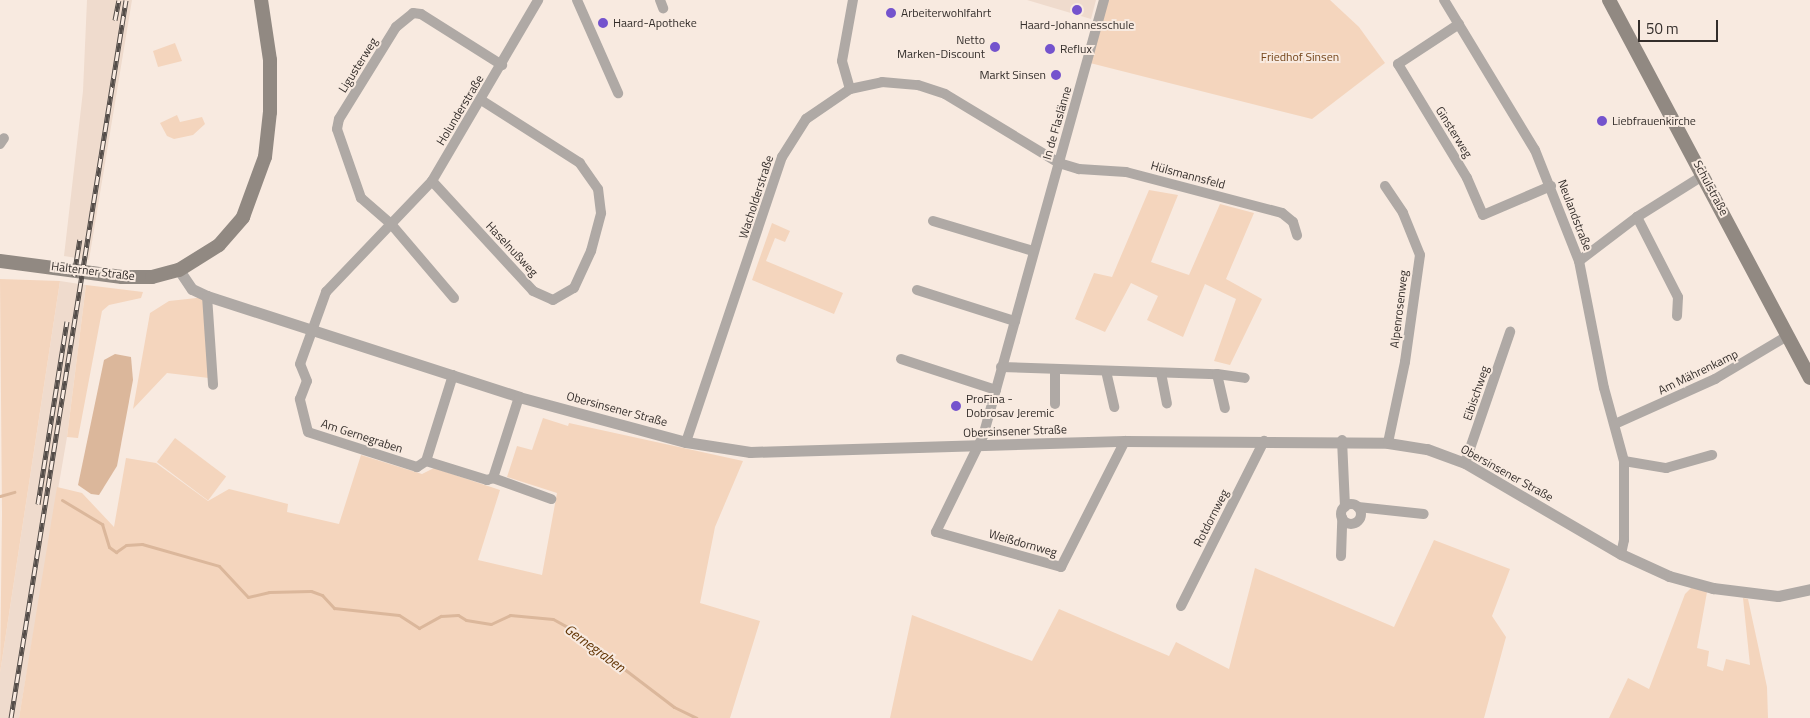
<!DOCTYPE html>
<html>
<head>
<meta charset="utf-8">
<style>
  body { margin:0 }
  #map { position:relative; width:1810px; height:718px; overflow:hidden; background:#f8eae0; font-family:"Titillium Web",sans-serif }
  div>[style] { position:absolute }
  .built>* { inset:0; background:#efdbcd }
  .green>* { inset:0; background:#f4d5bd; transform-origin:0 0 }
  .water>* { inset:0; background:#dbb79b }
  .stream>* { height:3px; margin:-1.5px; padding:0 1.5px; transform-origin:1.5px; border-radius:1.5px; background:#dbb79b }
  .minor>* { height:10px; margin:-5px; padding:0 5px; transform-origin:5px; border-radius:5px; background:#afa9a5 }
  .minor>.ring { margin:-5px; padding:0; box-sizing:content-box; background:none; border:10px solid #afa9a5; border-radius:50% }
  .tertiary>* { height:11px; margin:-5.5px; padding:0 5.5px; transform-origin:5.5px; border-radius:5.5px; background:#afa9a5 }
  .secondary>* { height:14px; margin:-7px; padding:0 7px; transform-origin:7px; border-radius:7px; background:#918982 }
  .rail>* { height:5px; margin-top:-2.5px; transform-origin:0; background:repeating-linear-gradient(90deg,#f8eae0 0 9px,#544d49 0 18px); box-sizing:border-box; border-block:1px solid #544d49 }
  .dots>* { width:14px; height:14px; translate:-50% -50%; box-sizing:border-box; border:2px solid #f8eae0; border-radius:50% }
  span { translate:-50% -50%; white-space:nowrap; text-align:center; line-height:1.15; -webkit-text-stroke:4px #f8eae0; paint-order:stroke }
  .poi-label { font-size:12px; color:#342e2b }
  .left { translate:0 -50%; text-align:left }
  .right { translate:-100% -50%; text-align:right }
  .park-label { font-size:12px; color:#74451a }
  .street-label { font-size:12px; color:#342e2b }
  .water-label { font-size:14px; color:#603302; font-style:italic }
  .scale { position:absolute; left:1638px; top:20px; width:80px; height:22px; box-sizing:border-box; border:2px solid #342e2b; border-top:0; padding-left:6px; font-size:15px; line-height:18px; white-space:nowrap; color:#342e2b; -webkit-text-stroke:4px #f8eae0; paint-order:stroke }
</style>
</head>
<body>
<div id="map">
  <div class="built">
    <i style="clip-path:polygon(87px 0,132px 0,89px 260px,64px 256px,83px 91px)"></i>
    <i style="clip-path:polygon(1027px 0,1096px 0,1091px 19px)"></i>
    <i style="clip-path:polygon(60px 281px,86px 285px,67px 437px,19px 718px,0 718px,0 673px)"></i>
  </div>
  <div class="green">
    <i style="clip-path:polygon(1107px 0,1330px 0,1359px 27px,1385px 63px,1312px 119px,1090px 63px)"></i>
    <i style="clip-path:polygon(175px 43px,182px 61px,158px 67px,153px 51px)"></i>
    <i style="clip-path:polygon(177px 115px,180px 122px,202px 117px,205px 124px,193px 135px,174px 139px,167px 136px,160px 123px)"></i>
    <i style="clip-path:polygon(1149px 190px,1178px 195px,1151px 262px,1189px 275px,1220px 204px,1254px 213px,1226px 279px,1262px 299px,1230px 365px,1214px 361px,1236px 299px,1205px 284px,1183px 337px,1147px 320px,1158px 296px,1131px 283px,1105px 332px,1075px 319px,1094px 273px,1112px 277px)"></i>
    <i style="clip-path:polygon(772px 223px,790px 231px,785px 242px,775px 238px,766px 261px,843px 293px,834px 314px,752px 280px)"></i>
    <i style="clip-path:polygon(0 279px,60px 281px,0 673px,2px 514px)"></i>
    <i style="clip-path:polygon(86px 285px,143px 292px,141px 298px,109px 305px,102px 311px,78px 438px,67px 437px)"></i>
    <i style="clip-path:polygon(206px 297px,209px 378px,167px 373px,133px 409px,150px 313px,169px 301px)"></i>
    <i style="clip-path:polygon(543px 418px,568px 426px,569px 423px,743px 461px,715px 527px,700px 603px,760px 621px,730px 718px,19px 718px,57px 487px,82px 493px,114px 527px,126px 458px,156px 463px,208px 501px,229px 489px,288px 504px,287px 512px,339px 524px,361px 455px,422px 474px,434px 468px,500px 490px,478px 560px,542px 575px,557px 493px,507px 477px,517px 446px,532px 450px)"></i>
    <i style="left:175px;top:438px;width:64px;height:30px;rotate:37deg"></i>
    <i style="clip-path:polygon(1434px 540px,1510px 569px,1492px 616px,1506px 637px,1484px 718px,890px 718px,912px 615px,1032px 661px,1059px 609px,1169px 656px,1176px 642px,1229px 669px,1255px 568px,1394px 627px)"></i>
    <i style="clip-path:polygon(1692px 587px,1707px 592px,1697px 648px,1709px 651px,1707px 666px,1723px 671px,1726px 659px,1750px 665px,1743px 598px,1748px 599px,1767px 687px,1768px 718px,1609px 718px,1628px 678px,1649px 689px,1685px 594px)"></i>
  </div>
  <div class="water">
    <i style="clip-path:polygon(115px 354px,131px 357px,133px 380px,117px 466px,99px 495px,91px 494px,78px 485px,104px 360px)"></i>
  </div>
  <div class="stream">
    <i style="left:0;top:496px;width:15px;rotate:-16deg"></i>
    <i style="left:62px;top:500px;width:47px;rotate:31deg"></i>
    <i style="left:102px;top:524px;width:24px;rotate:73deg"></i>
    <i style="left:109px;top:547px;width:9px;rotate:36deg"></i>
    <i style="left:116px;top:552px;width:12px;rotate:-35deg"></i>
    <i style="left:126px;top:545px;width:16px;rotate:-4deg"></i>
    <i style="left:142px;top:544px;width:80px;rotate:15.9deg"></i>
    <i style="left:219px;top:566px;width:42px;rotate:46.9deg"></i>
    <i style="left:248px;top:597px;width:22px;rotate:-13deg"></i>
    <i style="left:269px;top:592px;width:42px;rotate:-1.4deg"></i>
    <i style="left:311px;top:591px;width:12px;rotate:20deg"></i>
    <i style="left:322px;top:595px;width:18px;rotate:47deg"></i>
    <i style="left:334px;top:608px;width:65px;rotate:6.1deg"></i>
    <i style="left:399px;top:615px;width:24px;rotate:33deg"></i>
    <i style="left:419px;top:628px;width:25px;rotate:-29deg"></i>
    <i style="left:441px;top:616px;width:17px;rotate:-3deg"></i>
    <i style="left:458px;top:615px;width:9px;rotate:32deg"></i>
    <i style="left:466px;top:620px;width:25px;rotate:9deg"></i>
    <i style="left:491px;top:624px;width:21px;rotate:-25deg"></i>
    <i style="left:510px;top:615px;width:43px;rotate:5.3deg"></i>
    <i style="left:553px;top:619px;width:23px;rotate:29deg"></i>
    <i style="left:573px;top:630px;width:127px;rotate:37.3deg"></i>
    <i style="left:674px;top:707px;width:25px;rotate:26deg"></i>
  </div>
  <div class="minor">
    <i style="left:577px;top:0;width:102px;rotate:66.2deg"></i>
    <i style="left:660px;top:0;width:9px;rotate:69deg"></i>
    <i style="left:1104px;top:0;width:452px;rotate:105.5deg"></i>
    <i style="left:983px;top:436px;width:107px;rotate:116.1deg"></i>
    <i style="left:936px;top:532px;width:130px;rotate:15.6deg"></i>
    <i style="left:1061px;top:567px;width:141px;rotate:-63.1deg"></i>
    <i style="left:1444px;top:0;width:175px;rotate:58.8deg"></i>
    <i style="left:1535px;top:150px;width:119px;rotate:68.4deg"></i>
    <i style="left:1579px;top:261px;width:129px;rotate:78.9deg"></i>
    <i style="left:1604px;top:388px;width:76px;rotate:74.7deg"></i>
    <i style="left:1624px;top:461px;width:79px;rotate:90deg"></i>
    <i style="left:1624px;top:540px;width:14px;rotate:102deg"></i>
    <i style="left:1459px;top:24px;width:73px;rotate:146.7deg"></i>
    <i style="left:1398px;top:64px;width:133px;rotate:58.8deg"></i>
    <i style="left:1467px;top:178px;width:40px;rotate:66.6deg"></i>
    <i style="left:1483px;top:215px;width:74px;rotate:-23.1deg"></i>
    <i style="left:850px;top:89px;width:29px;rotate:-106deg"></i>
    <i style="left:842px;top:61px;width:62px;rotate:-79.8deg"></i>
    <i style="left:0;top:144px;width:7px;rotate:-56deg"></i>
    <i style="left:432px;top:181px;width:149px;rotate:47.4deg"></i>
    <i style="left:533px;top:291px;width:22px;rotate:24deg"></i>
    <i style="left:553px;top:300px;width:24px;rotate:-30deg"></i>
    <i style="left:574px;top:288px;width:41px;rotate:-65.3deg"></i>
    <i style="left:591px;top:251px;width:39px;rotate:-75deg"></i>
    <i style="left:601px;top:213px;width:24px;rotate:-97deg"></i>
    <i style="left:598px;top:189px;width:32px;rotate:-125deg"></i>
    <i style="left:580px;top:163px;width:117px;rotate:-147.5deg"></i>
    <i style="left:1385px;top:186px;width:32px;rotate:56deg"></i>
    <i style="left:1403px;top:213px;width:45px;rotate:68deg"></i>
    <i style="left:1420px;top:255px;width:108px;rotate:98deg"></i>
    <i style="left:1405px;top:362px;width:83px;rotate:101.9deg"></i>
    <i style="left:1637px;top:217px;width:90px;rotate:62.9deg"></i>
    <i style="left:1678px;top:297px;width:19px;rotate:93deg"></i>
    <i style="left:933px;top:221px;width:104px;rotate:16.7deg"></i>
    <i style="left:1579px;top:261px;width:73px;rotate:-37.2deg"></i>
    <i style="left:1637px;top:217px;width:79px;rotate:-32.1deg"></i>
    <i style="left:917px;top:290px;width:103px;rotate:17.6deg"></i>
    <i style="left:207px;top:296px;width:89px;rotate:86.1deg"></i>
    <i style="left:454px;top:298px;width:97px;rotate:-130.4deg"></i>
    <i style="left:391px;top:224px;width:40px;rotate:-139deg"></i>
    <i style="left:361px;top:198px;width:73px;rotate:-109.2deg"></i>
    <i style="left:337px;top:129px;width:10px;rotate:-79deg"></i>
    <i style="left:339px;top:119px;width:108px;rotate:-58.2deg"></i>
    <i style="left:396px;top:27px;width:22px;rotate:-39deg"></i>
    <i style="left:413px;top:13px;width:8px;rotate:7deg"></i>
    <i style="left:421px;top:14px;width:96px;rotate:32.2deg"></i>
    <i style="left:901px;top:359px;width:100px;rotate:18.1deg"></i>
    <i style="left:1001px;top:367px;width:216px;rotate:1.9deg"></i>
    <i style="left:1217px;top:374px;width:28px;rotate:8deg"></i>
    <i style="left:1106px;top:371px;width:37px;rotate:77deg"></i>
    <i style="left:1161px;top:373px;width:31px;rotate:79deg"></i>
    <i style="left:1217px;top:374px;width:35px;rotate:77deg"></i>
    <i style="left:453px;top:375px;width:90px;rotate:107.4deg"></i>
    <i style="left:426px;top:461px;width:11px;rotate:146deg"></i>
    <i style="left:417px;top:467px;width:114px;rotate:-162.2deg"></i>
    <i style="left:308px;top:432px;width:34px;rotate:-104deg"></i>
    <i style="left:300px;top:399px;width:19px;rotate:-69deg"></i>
    <i style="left:307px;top:381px;width:18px;rotate:-112deg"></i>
    <i style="left:300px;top:364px;width:77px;rotate:-70.1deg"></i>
    <i style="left:326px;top:292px;width:153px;rotate:-46.3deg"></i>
    <i style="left:432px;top:181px;width:210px;rotate:-59.6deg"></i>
    <i style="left:1055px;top:404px;width:35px;rotate:-90deg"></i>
    <i style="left:1615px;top:424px;width:110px;rotate:-24.2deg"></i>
    <i style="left:1715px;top:379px;width:84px;rotate:-30.8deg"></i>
    <i style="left:1342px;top:440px;width:67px;rotate:87.4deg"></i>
    <i style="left:686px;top:442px;width:301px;rotate:-71.4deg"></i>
    <i style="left:782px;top:157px;width:45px;rotate:-57.7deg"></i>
    <i style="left:806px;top:119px;width:53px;rotate:-34.3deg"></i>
    <i style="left:850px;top:89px;width:33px;rotate:-12deg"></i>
    <i style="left:882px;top:82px;width:36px;rotate:5deg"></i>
    <i style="left:918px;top:85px;width:28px;rotate:18deg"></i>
    <i style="left:945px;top:94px;width:133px;rotate:31.2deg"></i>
    <i style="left:1059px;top:163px;width:21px;rotate:17deg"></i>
    <i style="left:1079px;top:169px;width:47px;rotate:3.7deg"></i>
    <i style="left:1126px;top:172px;width:161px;rotate:14.7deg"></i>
    <i style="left:1282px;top:213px;width:14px;rotate:39deg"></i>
    <i style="left:1293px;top:222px;width:14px;rotate:73deg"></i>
    <i style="left:426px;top:461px;width:64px;rotate:17.3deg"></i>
    <i style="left:487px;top:480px;width:6px;rotate:-18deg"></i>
    <i style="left:493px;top:478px;width:85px;rotate:-72.2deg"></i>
    <i style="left:1624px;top:461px;width:43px;rotate:9.5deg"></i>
    <i style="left:1666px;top:468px;width:48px;rotate:-15.8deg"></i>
    <i style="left:1465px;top:463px;width:139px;rotate:-71deg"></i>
    <i style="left:493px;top:478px;width:62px;rotate:19.9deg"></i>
    <i class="ring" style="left:1341px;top:504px;width:10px;height:10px"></i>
    <i style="left:1358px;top:507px;width:66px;rotate:6.1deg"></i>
    <i style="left:1341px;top:556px;width:38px;rotate:-88deg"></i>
    <i style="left:1181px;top:606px;width:185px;rotate:-63.3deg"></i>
  </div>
  <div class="tertiary">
    <i style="left:179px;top:270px;width:23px;rotate:56deg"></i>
    <i style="left:192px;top:289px;width:17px;rotate:25deg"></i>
    <i style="left:207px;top:296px;width:328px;rotate:17.9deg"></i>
    <i style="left:519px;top:397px;width:173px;rotate:15.1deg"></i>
    <i style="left:686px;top:442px;width:65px;rotate:8.9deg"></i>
    <i style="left:750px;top:452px;width:375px;rotate:-1.7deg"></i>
    <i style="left:1125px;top:441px;width:263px;rotate:0.4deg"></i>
    <i style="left:1388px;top:443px;width:39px;rotate:9deg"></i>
    <i style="left:1427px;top:449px;width:40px;rotate:20.2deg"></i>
    <i style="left:1465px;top:463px;width:181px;rotate:30.3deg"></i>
    <i style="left:1621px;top:554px;width:53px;rotate:24.6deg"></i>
    <i style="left:1669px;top:576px;width:46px;rotate:15.3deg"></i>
    <i style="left:1713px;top:588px;width:65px;rotate:7deg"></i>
    <i style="left:1778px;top:596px;width:33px;rotate:-12deg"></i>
  </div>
  <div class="secondary">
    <i style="left:1609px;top:0;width:428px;rotate:62deg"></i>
    <i style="left:0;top:261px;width:123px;rotate:7.5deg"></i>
    <i style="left:122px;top:277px;width:30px"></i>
    <i style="left:152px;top:277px;width:28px;rotate:-15deg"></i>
    <i style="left:179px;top:270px;width:47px;rotate:-32deg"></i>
    <i style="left:219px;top:245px;width:37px;rotate:-49deg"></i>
    <i style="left:243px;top:217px;width:64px;rotate:-69.9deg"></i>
    <i style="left:265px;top:157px;width:45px;rotate:-83.7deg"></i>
    <i style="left:270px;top:112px;width:52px;rotate:-90deg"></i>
    <i style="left:270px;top:60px;width:61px;rotate:-98.5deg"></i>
  </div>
  <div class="rail">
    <i style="left:115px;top:20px;width:20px;rotate:-79deg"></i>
    <i style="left:74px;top:276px;width:37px;rotate:-81deg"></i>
    <i style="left:38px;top:504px;width:185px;rotate:-81deg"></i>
    <i style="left:11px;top:718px;width:727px;rotate:-80.9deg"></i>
  </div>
  <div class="dots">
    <i style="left:1077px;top:10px;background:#7453cd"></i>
    <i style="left:891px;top:13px;background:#7453cd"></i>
    <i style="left:603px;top:23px;background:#7453cd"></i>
    <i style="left:995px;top:47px;background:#7453cd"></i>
    <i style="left:1050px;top:49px;background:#7453cd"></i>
    <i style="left:1056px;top:75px;background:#7453cd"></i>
    <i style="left:1602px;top:121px;background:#7453cd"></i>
    <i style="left:956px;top:406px;background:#7453cd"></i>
  </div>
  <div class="poi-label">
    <span class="left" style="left:901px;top:13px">Arbeiterwohlfahrt</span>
    <span class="left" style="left:613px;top:23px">Haard-Apotheke</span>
    <span style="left:1077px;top:25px">Haard-Johannesschule</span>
    <span class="right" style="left:985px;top:47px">Netto<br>Marken-Discount</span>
    <span class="left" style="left:1060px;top:49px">Reflux</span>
    <span class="right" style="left:1046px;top:75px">Markt Sinsen</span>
    <span class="left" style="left:1612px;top:121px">Liebfrauenkirche</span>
    <span class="left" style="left:966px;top:406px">ProFina -<br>Dobrosav Jeremic</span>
  </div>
  <div class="park-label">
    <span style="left:1300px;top:57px">Friedhof Sinsen</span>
  </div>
  <div class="street-label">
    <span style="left:358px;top:65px;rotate:-58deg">Ligusterweg</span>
    <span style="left:460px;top:110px;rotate:-59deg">Holunderstraße</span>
    <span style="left:1057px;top:123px;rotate:-74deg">In de Flaslänne</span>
    <span style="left:1454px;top:132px;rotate:58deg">Ginsterweg</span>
    <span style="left:1188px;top:175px;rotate:15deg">Hülsmannsfeld</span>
    <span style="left:1711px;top:188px;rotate:62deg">Schulstraße</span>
    <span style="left:756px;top:197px;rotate:-72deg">Wacholderstraße</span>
    <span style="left:1575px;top:215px;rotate:69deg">Neulandstraße</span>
    <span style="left:512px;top:249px;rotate:47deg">Haselnußweg</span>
    <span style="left:93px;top:271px;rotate:7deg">Halterner Straße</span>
    <span style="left:1399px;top:309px;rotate:-83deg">Alpenrosenweg</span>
    <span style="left:1698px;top:372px;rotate:-26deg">Am Mährenkamp</span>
    <span style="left:1476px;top:393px;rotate:-71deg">Eibischweg</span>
    <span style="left:617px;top:409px;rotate:15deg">Obersinsener Straße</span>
    <span style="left:1015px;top:431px;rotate:-2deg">Obersinsener Straße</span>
    <span style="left:362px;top:436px;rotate:18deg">Am Gernegraben</span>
    <span style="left:1507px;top:473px;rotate:29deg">Obersinsener Straße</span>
    <span style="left:1211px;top:518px;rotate:-63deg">Rotdornweg</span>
    <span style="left:1023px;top:543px;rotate:16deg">Weißdornweg</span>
  </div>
  <div class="water-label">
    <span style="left:595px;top:648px;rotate:36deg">Gernegraben</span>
  </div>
  <div class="scale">50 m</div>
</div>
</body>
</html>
